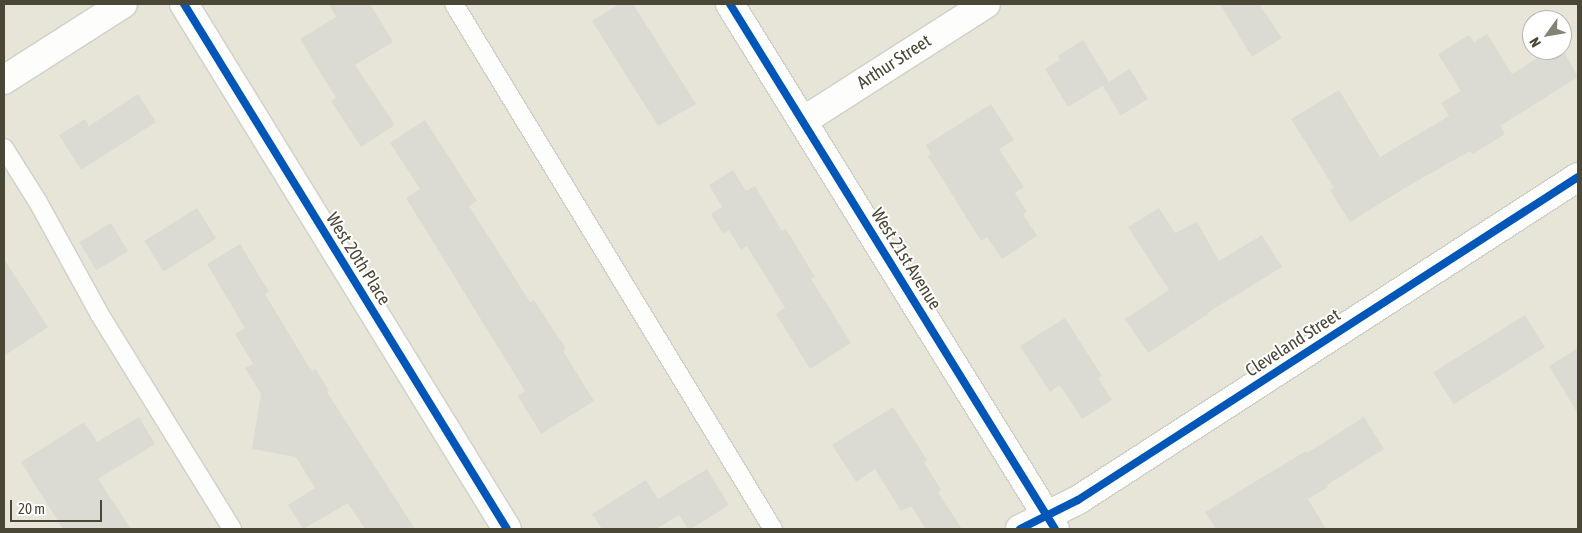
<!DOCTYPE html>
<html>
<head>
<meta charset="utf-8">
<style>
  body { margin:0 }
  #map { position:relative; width:1582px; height:533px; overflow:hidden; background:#f2f2eb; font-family:"Asap Condensed",sans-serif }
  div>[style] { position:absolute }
  .residential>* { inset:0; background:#e7e5d8 }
  .building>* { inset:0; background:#dcdbd3; transform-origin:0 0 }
  .roads { filter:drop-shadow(1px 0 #d0d0c9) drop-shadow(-1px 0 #d0d0c9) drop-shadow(0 1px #d0d0c9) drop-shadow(0 -1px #d0d0c9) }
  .service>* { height:18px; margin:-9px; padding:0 9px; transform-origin:9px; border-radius:9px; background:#fdfdfc }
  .minor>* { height:28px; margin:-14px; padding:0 14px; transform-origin:14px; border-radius:14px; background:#fdfdfc }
  .tertiary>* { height:28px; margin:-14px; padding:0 14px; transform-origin:14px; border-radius:14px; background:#fdfdfc }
  .cycleway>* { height:8px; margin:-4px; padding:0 4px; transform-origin:4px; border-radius:4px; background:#0057b8 }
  span { translate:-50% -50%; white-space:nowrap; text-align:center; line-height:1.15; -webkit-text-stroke:4px #fff; paint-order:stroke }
  .street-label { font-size:18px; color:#4a4736 }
  .frame { position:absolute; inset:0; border:5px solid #4a4736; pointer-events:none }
  .north { position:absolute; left:1522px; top:10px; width:50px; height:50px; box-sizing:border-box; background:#fff; border:1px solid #b7b5af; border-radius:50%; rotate:238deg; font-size:14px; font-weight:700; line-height:20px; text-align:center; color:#4a4736 }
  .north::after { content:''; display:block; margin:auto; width:18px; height:22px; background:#858375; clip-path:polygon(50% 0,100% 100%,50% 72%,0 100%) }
  .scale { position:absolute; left:10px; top:500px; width:92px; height:22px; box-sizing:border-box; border:2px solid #4a4736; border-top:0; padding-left:6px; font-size:15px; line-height:18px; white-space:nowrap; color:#4a4736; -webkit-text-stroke:4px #fff; paint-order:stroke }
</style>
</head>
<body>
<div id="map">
  <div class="residential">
    <i style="clip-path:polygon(evenodd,4px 4px,1578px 4px,1578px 529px,4px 529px,4px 4px,1532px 20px,1562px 20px,1562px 50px,1532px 50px,1532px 20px)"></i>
  </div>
  <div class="building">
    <i style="clip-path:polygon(329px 4px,370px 4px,393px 42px,355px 65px,395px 125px,361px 147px,331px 101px,336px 98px,300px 39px,336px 17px)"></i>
    <i style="clip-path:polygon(619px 4px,633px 4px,696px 104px,658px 126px,592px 21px)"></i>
    <i style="clip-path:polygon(1220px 4px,1259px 4px,1282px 38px,1252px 57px)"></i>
    <i style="clip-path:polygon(1487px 34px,1512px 74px,1551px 50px,1562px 50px,1562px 48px,1578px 77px,1500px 126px,1505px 134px,1473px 154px,1470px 151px,1410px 185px,1350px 222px,1330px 190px,1334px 188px,1291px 119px,1339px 90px,1380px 157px,1449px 116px,1441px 103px,1461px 91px,1438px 54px,1469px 35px,1474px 42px)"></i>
    <i style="clip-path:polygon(1083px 40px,1109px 82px,1068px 107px,1045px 69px,1060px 60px,1058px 56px)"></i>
    <i style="left:1130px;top:69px;width:35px;height:32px;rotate:59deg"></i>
    <i style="clip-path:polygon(138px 94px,156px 122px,81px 170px,59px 135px,85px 119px,89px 126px)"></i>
    <i style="clip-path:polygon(991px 104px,1014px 140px,999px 149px,1024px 187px,1015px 193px,1027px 212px,1023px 214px,1037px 236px,1002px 259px,987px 237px,981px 241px,928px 156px,931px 154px,926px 145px)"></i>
    <i style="clip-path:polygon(425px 120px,477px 201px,469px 206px,530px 302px,534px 300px,566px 349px,563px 351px,594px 401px,541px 434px,518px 396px,525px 391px,406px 198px,420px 189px,390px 143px)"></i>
    <i style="clip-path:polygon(733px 170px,746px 191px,755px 186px,782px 231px,786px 229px,815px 277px,811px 279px,851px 343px,810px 369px,776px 314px,785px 308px,747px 246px,741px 250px,729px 230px,723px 234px,711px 214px,722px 207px,709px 185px)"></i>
    <i style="left:197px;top:208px;width:36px;height:62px;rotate:58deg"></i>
    <i style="clip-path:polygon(1159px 208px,1175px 233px,1197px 222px,1219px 261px,1262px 235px,1282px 267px,1207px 313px,1208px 314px,1148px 353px,1125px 319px,1169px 290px,1128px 227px)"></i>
    <i style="left:111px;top:223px;width:33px;height:37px;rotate:59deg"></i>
    <i style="clip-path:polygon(240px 244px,269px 292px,265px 294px,309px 367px,313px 371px,316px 369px,329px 391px,327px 392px,415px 529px,365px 529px,348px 503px,303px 529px,288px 505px,315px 488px,296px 457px,252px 449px,261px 394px,245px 368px,253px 364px,235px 334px,245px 328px,207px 264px)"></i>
    <i style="clip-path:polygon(4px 259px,48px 327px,4px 356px)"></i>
    <i style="left:1525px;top:315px;width:38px;height:108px;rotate:58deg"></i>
    <i style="clip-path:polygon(1065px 318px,1102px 376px,1098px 378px,1112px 400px,1082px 419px,1060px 385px,1050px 392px,1020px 346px)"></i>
    <i style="clip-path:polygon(1578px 348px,1578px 414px,1549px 366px)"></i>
    <i style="clip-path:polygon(893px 407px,927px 460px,924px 462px,941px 490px,938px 492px,962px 529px,926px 529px,911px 506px,901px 511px,875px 469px,856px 482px,832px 445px)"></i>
    <i style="clip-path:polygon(139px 417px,155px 444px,98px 479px,131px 529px,63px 529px,21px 462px,84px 422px,97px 442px)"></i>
    <i style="clip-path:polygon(1364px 417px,1384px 449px,1327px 485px,1328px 487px,1308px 499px,1326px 529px,1216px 529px,1205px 512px,1306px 451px,1307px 453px)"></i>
    <i style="clip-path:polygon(707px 469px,729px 505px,691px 529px,688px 529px,679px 515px,656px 529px,602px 529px,592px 514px,646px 480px,658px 499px)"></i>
  </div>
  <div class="roads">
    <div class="service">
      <i style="left:454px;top:4px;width:614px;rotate:58.72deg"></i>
      <i style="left:4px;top:148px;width:64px;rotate:57.8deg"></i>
      <i style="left:38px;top:202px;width:129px;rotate:61.2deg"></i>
      <i style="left:100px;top:315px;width:251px;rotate:58.3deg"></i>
    </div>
    <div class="minor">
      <i style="left:184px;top:4px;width:616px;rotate:58.4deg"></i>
      <i style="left:4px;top:80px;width:141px;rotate:-32.6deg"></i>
      <i style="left:803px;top:121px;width:217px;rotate:-32.6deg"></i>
      <i style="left:1020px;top:529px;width:65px;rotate:-26.6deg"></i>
      <i style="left:1078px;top:500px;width:595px;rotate:-32.86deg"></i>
    </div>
    <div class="tertiary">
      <i style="left:730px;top:4px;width:617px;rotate:58.24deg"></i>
    </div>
  </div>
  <div class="cycleway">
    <i style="left:184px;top:4px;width:616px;rotate:58.4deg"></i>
    <i style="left:730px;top:4px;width:617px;rotate:58.24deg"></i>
    <i style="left:1020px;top:529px;width:65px;rotate:-26.6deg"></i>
    <i style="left:1078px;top:500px;width:595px;rotate:-32.86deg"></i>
  </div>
  <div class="street-label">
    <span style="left:894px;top:62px;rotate:-33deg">Arthur Street</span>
    <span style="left:358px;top:259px;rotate:58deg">West 20th Place</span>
    <span style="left:906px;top:259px;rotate:58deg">West 21st Avenue</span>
    <span style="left:1293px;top:343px;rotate:-33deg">Cleveland Street</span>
  </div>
  <div class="frame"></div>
  <div class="north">N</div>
  <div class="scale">20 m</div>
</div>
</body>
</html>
